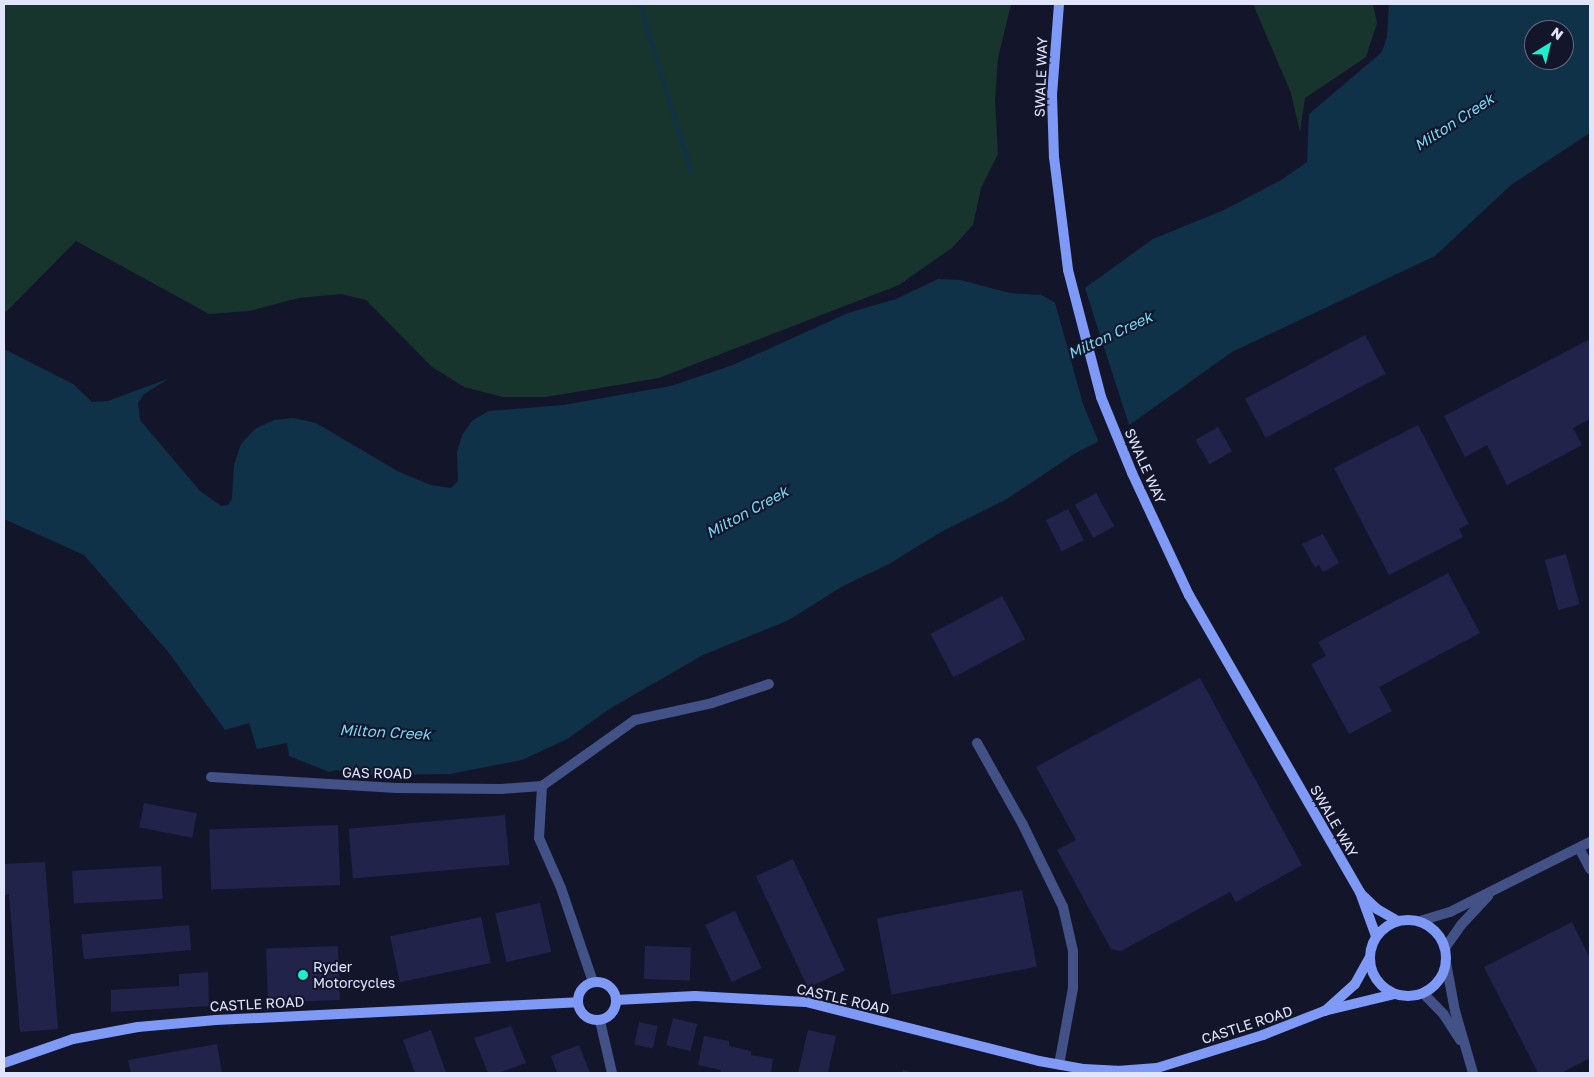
<!DOCTYPE html>
<html>
<head>
<meta charset="utf-8">
<style>
  body { margin:0 }
  #map { position:relative; width:1594px; height:1077px; overflow:hidden; background:#13152b; font-family:"Golos Text",sans-serif }
  div>[style] { position:absolute }
  .green>* { inset:0; background:#17352c }
  .water>* { inset:0; background:#0f3248 }
  .pier>* { inset:0; background:#13152b }
  .stream>* { height:4px; margin:-2px; padding:0 2px; transform-origin:2px; border-radius:2px; background:#0f3248 }
  .building>* { inset:0; background:#21234b; transform-origin:0 0 }
  .minor>* { height:10px; margin:-5px; padding:0 5px; transform-origin:5px; border-radius:5px; background:#425186 }
  .tertiary>* { height:10px; margin:-5px; padding:0 5px; transform-origin:5px; border-radius:5px; background:#425186 }
  .secondary>* { height:10px; margin:-5px; padding:0 5px; transform-origin:5px; border-radius:5px; background:#7e99f6 }
  .secondary>.ring { margin:-5px; padding:0; box-sizing:content-box; background:none; border:10px solid #7e99f6; border-radius:50% }
  .dots>* { width:14px; height:14px; translate:-50% -50%; box-sizing:border-box; border:2px solid #13152b; border-radius:50% }
  span { translate:-50% -50%; white-space:nowrap; text-align:center; line-height:1.15; -webkit-text-stroke:4px #13152b; paint-order:stroke }
  .street-label { font-size:14px; color:#e0e4fd }
  .poi-label { font-size:14px; color:#e0e4fd }
  .left { translate:0 -50%; text-align:left }
  .water-label { font-size:15px; color:#75dbf5; font-style:italic }
  .frame { position:absolute; inset:0; border:5px solid #e0e4fd; pointer-events:none }
  .north { position:absolute; left:1524px; top:20px; width:50px; height:50px; box-sizing:border-box; background:#13152b; border:1px solid #65687f; border-radius:50%; rotate:36deg; font-size:14px; font-weight:700; line-height:20px; text-align:center; color:#e0e4fd }
  .north::after { content:''; display:block; margin:auto; width:18px; height:22px; background:#1aefce; clip-path:polygon(50% 0,100% 100%,50% 72%,0 100%) }
</style>
</head>
<body>
<div id="map">
  <div class="green">
    <i style="clip-path:polygon(4px 4px,1011px 4px,998px 58px,995px 100px,998px 154px,981px 188px,973px 225px,952px 248px,899px 285px,659px 378px,546px 397px,503px 397px,464px 387px,432px 367px,366px 300px,341px 294px,299px 298px,249px 311px,209px 314px,76px 241px,4px 314px)"></i>
    <i style="clip-path:polygon(1253px 4px,1373px 4px,1377px 23px,1366px 57px,1305px 98px,1300px 132px,1291px 93px)"></i>
  </div>
  <div class="water">
    <i style="clip-path:polygon(evenodd,1389px 4px,1590px 4px,1590px 133px,1511px 185px,1435px 256px,1232px 352px,1128px 426px,1074px 454px,1005px 500px,941px 532px,889px 564px,843px 586px,787px 621px,703px 655px,611px 708px,567px 739px,522px 760px,450px 774px,370px 775px,336px 770px,329px 772px,289px 756px,287px 743px,257px 749px,249px 723px,225px 730px,169px 653px,84px 555px,4px 519px,4px 349px,73px 384px,92px 402px,108px 401px,170px 378px,144px 394px,138px 403px,140px 420px,200px 491px,221px 506px,228px 505px,232px 499px,234px 465px,241px 444px,255px 429px,274px 420px,294px 418px,316px 423px,399px 472px,431px 485px,451px 488px,458px 481px,457px 452px,462px 435px,473px 420px,489px 411px,563px 405px,671px 386px,733px 365px,848px 313px,896px 299px,938px 279px,960px 280px,1010px 293px,1041px 295px,1054px 302px,1085px 288px,1153px 239px,1224px 210px,1281px 180px,1307px 162px,1309px 114px,1382px 52px,1387px 37px,1389px 4px,1534px 30px,1564px 30px,1564px 60px,1534px 60px,1534px 30px)"></i>
  </div>
  <div class="pier">
    <i style="clip-path:polygon(1084px 285px,1130px 428px,1100px 445px,1083px 404px,1054px 299px)"></i>
  </div>
  <div class="stream">
    <i style="left:640px;top:4px;width:176px;rotate:73.1deg"></i>
  </div>
  <div class="building">
    <i style="left:1365px;top:335px;width:44px;height:136px;rotate:62deg"></i>
    <i style="clip-path:polygon(1590px 339px,1590px 419px,1573px 428px,1582px 445px,1507px 485px,1487px 445px,1465px 457px,1444px 416px)"></i>
    <i style="clip-path:polygon(1418px 425px,1469px 524px,1459px 529px,1463px 537px,1389px 575px,1334px 468px)"></i>
    <i style="left:1218px;top:427px;width:28px;height:26px;rotate:60deg"></i>
    <i style="left:1096px;top:493px;width:38px;height:24px;rotate:61deg"></i>
    <i style="left:1068px;top:509px;width:35px;height:25px;rotate:63deg"></i>
    <i style="clip-path:polygon(1323px 534px,1339px 563px,1323px 572px,1319px 565px,1315px 568px,1302px 544px)"></i>
    <i style="left:1566px;top:554px;width:52px;height:22px;rotate:75deg"></i>
    <i style="clip-path:polygon(1448px 573px,1480px 633px,1379px 687px,1392px 711px,1349px 734px,1311px 664px,1326px 656px,1318px 642px)"></i>
    <i style="left:1002px;top:596px;width:49px;height:81px;rotate:62deg"></i>
    <i style="clip-path:polygon(1200px 678px,1302px 865px,1236px 902px,1230px 892px,1121px 951px,1111px 949px,1057px 850px,1076px 840px,1036px 767px)"></i>
    <i style="left:144px;top:803px;width:54px;height:25px;rotate:11deg"></i>
    <i style="left:505px;top:815px;width:50px;height:157px;rotate:85deg"></i>
    <i style="left:338px;top:825px;width:60px;height:129px;rotate:88deg"></i>
    <i style="left:793px;top:859px;width:123px;height:41px;rotate:65deg"></i>
    <i style="clip-path:polygon(45px 862px,58px 1029px,20px 1032px,9px 894px,4px 896px,4px 864px)"></i>
    <i style="left:161px;top:866px;width:33px;height:89px;rotate:87deg"></i>
    <i style="left:1022px;top:890px;width:78px;height:148px;rotate:79deg"></i>
    <i style="left:540px;top:903px;width:50px;height:46px;rotate:77deg"></i>
    <i style="left:735px;top:911px;width:63px;height:33px;rotate:65deg"></i>
    <i style="left:481px;top:917px;width:47px;height:93px;rotate:78deg"></i>
    <i style="clip-path:polygon(1572px 922px,1590px 958px,1590px 1058px,1561px 1073px,1538px 1073px,1484px 967px)"></i>
    <i style="left:189px;top:925px;width:25px;height:108px;rotate:85deg"></i>
    <i style="left:338px;top:946px;width:54px;height:72px;rotate:88deg"></i>
    <i style="left:645px;top:946px;width:46px;height:33px;rotate:2deg"></i>
    <i style="clip-path:polygon(208px 972px,209px 1006px,111px 1012px,111px 990px,179px 986px,179px 974px)"></i>
    <i style="left:673px;top:1018px;width:25px;height:28px;rotate:14deg"></i>
    <i style="left:639px;top:1022px;width:19px;height:23px;rotate:12deg"></i>
    <i style="clip-path:polygon(511px 1026px,526px 1063px,498px 1073px,488px 1073px,474px 1038px)"></i>
    <i style="clip-path:polygon(431px 1030px,446px 1073px,415px 1073px,403px 1040px)"></i>
    <i style="clip-path:polygon(808px 1030px,836px 1036px,828px 1073px,798px 1073px)"></i>
    <i style="clip-path:polygon(704px 1036px,729px 1041px,729px 1046px,751px 1051px,751px 1055px,773px 1059px,771px 1073px,720px 1073px,721px 1070px,698px 1065px)"></i>
    <i style="clip-path:polygon(217px 1044px,222px 1073px,131px 1073px,128px 1060px)"></i>
    <i style="clip-path:polygon(579px 1045px,590px 1073px,557px 1073px,551px 1056px)"></i>
    <i style="clip-path:polygon(903px 1070px,914px 1073px,902px 1073px)"></i>
  </div>
  <div class="minor">
    <i style="left:977px;top:743px;width:94px;rotate:60.7deg"></i>
    <i style="left:1023px;top:825px;width:91px;rotate:64deg"></i>
    <i style="left:1063px;top:907px;width:45px;rotate:77.2deg"></i>
    <i style="left:1073px;top:951px;width:37px;rotate:90deg"></i>
    <i style="left:1073px;top:988px;width:78px;rotate:100.3deg"></i>
    <i style="left:211px;top:777px;width:186px;rotate:3.4deg"></i>
    <i style="left:397px;top:788px;width:104px;rotate:0.6deg"></i>
    <i style="left:501px;top:789px;width:41px;rotate:-4.2deg"></i>
    <i style="left:542px;top:786px;width:114px;rotate:-35.4deg"></i>
    <i style="left:635px;top:720px;width:79px;rotate:-12.4deg"></i>
    <i style="left:712px;top:703px;width:60px;rotate:-18.4deg"></i>
    <i style="left:542px;top:786px;width:52px;rotate:93.3deg"></i>
    <i style="left:539px;top:838px;width:55px;rotate:66.3deg"></i>
    <i style="left:561px;top:888px;width:99px;rotate:71.2deg"></i>
    <i style="left:1579px;top:848px;width:24px;rotate:62deg"></i>
    <i style="left:1420px;top:921px;width:31px;rotate:-17deg"></i>
    <i style="left:1450px;top:912px;width:157px;rotate:-26.6deg"></i>
    <i style="left:1445px;top:948px;width:28px;rotate:-55deg"></i>
    <i style="left:1461px;top:925px;width:40px;rotate:-47deg"></i>
    <i style="left:600px;top:1021px;width:53px;rotate:77deg"></i>
  </div>
  <div class="tertiary">
    <i style="left:1446px;top:963px;width:49px;rotate:79.4deg"></i>
    <i style="left:1455px;top:1011px;width:65px;rotate:73.8deg"></i>
    <i style="left:1423px;top:993px;width:30px;rotate:46deg"></i>
    <i style="left:1444px;top:1015px;width:30px;rotate:57deg"></i>
  </div>
  <div class="secondary">
    <i style="left:1059px;top:4px;width:91px;rotate:94.4deg"></i>
    <i style="left:1052px;top:95px;width:62px;rotate:88.2deg"></i>
    <i style="left:1054px;top:157px;width:114px;rotate:82.9deg"></i>
    <i style="left:1068px;top:270px;width:131px;rotate:75.4deg"></i>
    <i style="left:1101px;top:397px;width:82px;rotate:67.8deg"></i>
    <i style="left:1132px;top:473px;width:135px;rotate:65deg"></i>
    <i style="left:1189px;top:595px;width:343px;rotate:60.1deg"></i>
    <i style="left:1360px;top:892px;width:47px;rotate:70deg"></i>
    <i style="left:1362px;top:895px;width:21px;rotate:43deg"></i>
    <i style="left:1377px;top:909px;width:24px;rotate:30deg"></i>
    <i class="ring" style="left:1370px;top:920px;width:66px;height:66px"></i>
    <i class="ring" style="left:578px;top:982px;width:28px;height:28px"></i>
    <i style="left:616px;top:1000px;width:79px;rotate:-2.9deg"></i>
    <i style="left:695px;top:996px;width:111px;rotate:3.1deg"></i>
    <i style="left:806px;top:1002px;width:240px;rotate:14.2deg"></i>
    <i style="left:1039px;top:1061px;width:46px;rotate:10.1deg"></i>
    <i style="left:1084px;top:1069px;width:33px;rotate:3deg"></i>
    <i style="left:1117px;top:1071px;width:40px;rotate:-4.3deg"></i>
    <i style="left:1157px;top:1068px;width:111px;rotate:-17.3deg"></i>
    <i style="left:1263px;top:1035px;width:66px;rotate:-21.5deg"></i>
    <i style="left:1324px;top:1011px;width:73px;rotate:-13.5deg"></i>
    <i style="left:1325px;top:1011px;width:40px;rotate:-42deg"></i>
    <i style="left:1355px;top:984px;width:29px;rotate:-61deg"></i>
    <i style="left:4px;top:1063px;width:73px;rotate:-19.2deg"></i>
    <i style="left:73px;top:1039px;width:66px;rotate:-10.5deg"></i>
    <i style="left:138px;top:1027px;width:78px;rotate:-5.1deg"></i>
    <i style="left:216px;top:1020px;width:362px;rotate:-2.8deg"></i>
  </div>
  <div class="dots">
    <i style="left:303px;top:975px;background:#1aefce"></i>
  </div>
  <div class="street-label">
    <span style="left:1041px;top:77px;rotate:-88deg">SWALE WAY</span>
    <span style="left:1145px;top:466px;rotate:66deg">SWALE WAY</span>
    <span style="left:377px;top:773px;rotate:1deg">GAS ROAD</span>
    <span style="left:1334px;top:821px;rotate:60deg">SWALE WAY</span>
    <span style="left:843px;top:999px;rotate:13deg">CASTLE ROAD</span>
    <span style="left:257px;top:1004px;rotate:-3deg">CASTLE ROAD</span>
    <span style="left:1247px;top:1025px;rotate:-18deg">CASTLE ROAD</span>
  </div>
  <div class="poi-label">
    <span class="left" style="left:313px;top:975px">Ryder<br>Motorcycles</span>
  </div>
  <div class="water-label">
    <span style="left:1454px;top:122px;rotate:-33deg">Milton Creek</span>
    <span style="left:1110px;top:335px;rotate:-25deg">Milton Creek</span>
    <span style="left:747px;top:512px;rotate:-29deg">Milton Creek</span>
    <span style="left:385px;top:732px;rotate:3deg">Milton Creek</span>
  </div>
  <div class="frame"></div>
  <div class="north">N</div>
</div>
</body>
</html>
